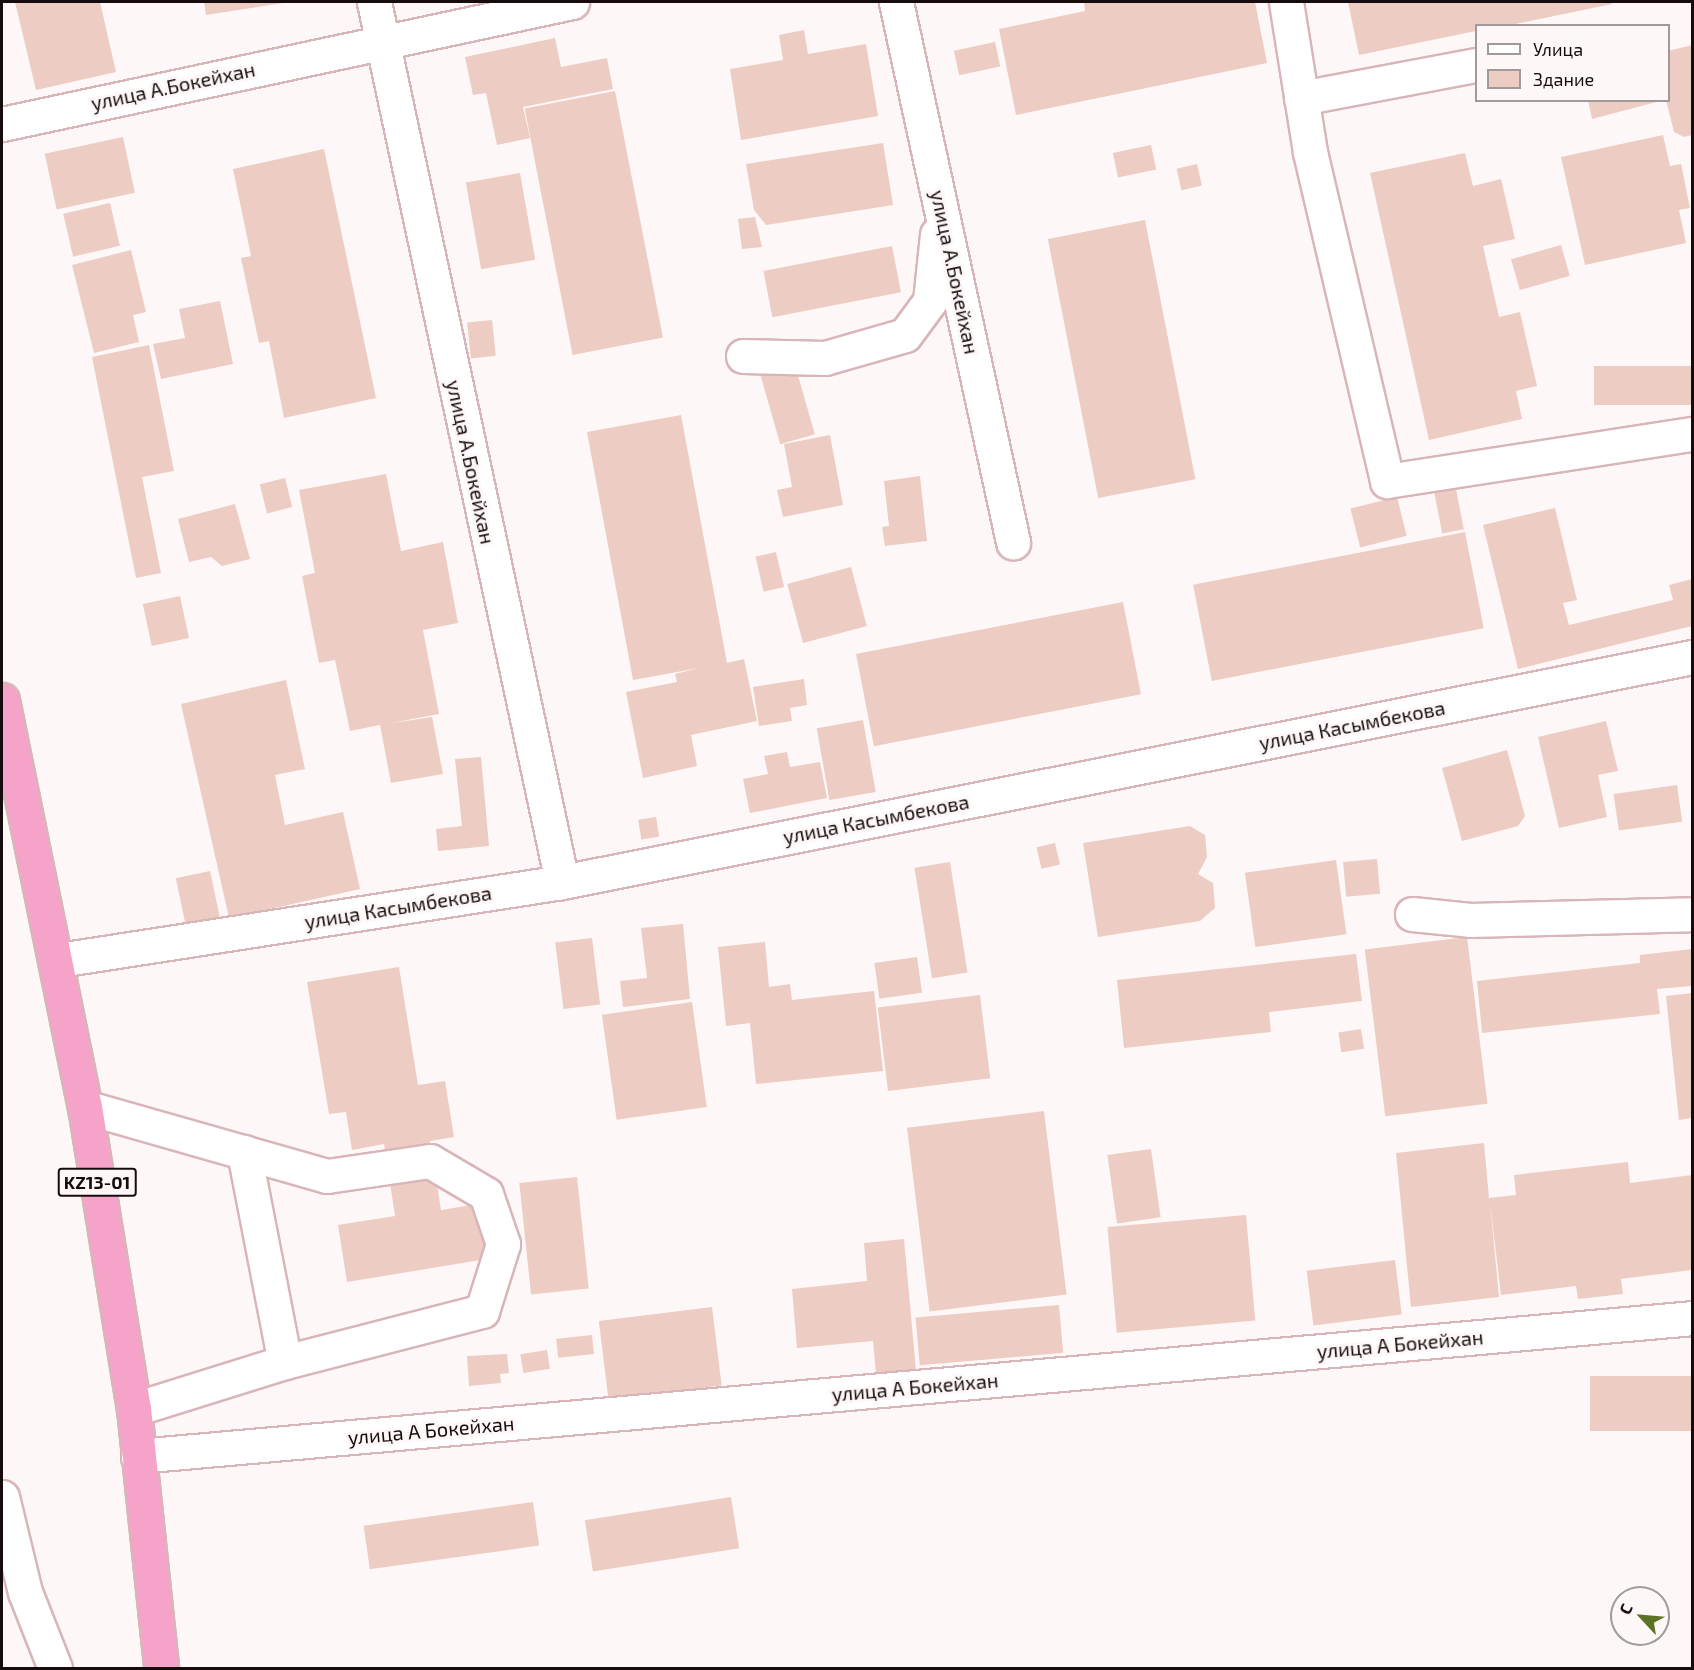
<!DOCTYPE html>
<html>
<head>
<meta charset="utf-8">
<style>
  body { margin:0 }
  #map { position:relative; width:1694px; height:1670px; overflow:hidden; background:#fef7f7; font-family:"Exo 2",sans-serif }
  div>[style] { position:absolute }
  .building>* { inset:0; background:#edccc3; transform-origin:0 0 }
  .roads { filter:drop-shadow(2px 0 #d8b5b8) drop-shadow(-2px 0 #d8b5b8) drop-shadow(0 2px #d8b5b8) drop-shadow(0 -2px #d8b5b8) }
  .minor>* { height:33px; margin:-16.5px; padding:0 16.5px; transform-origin:16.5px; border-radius:16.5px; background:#fff }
  .highway>* { height:33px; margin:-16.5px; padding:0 16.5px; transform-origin:16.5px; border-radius:16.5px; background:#f5a3c9 }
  span { translate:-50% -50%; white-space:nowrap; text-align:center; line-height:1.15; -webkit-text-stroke:6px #fef7f7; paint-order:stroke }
  .shield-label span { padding:2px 4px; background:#fef7f7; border:2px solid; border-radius:4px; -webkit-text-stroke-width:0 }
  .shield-label { font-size:18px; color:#170c0d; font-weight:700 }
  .street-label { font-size:20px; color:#170c0d }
  .frame { position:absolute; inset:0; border:3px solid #170c0d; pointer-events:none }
  .legend { position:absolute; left:1475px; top:24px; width:195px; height:78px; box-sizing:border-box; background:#fef7f7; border:2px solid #a29999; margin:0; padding:8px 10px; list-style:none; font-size:18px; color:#170c0d }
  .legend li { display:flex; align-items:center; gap:12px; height:30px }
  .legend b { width:30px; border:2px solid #a29999 }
  .north { position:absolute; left:1610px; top:1586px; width:60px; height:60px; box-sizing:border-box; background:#fef7f7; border:2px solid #a29999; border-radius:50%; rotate:296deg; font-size:16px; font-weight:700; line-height:24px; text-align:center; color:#170c0d }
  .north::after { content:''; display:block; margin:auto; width:21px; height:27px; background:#5c7426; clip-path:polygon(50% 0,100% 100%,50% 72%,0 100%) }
</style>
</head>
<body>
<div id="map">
  <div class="building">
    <i style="clip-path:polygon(15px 2px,100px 2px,116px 72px,36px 90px)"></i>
    <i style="clip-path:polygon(204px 2px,282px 2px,283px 3px,206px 15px)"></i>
    <i style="clip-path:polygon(1084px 2px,1255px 2px,1267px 63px,1016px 115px,999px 29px,1085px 11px)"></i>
    <i style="clip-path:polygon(1348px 2px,1611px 2px,1612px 4px,1506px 26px,1476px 26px,1476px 31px,1359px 55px)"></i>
    <i style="clip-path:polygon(804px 30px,808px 54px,866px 44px,878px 116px,741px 140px,730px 69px,783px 60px,779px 35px)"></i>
    <i style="clip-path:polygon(555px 38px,561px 67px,607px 58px,613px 89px,523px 107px,530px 138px,497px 145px,486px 93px,473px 95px,465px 57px)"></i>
    <i style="left:995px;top:42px;width:25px;height:42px;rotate:78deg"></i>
    <i style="clip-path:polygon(1692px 45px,1692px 135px,1684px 137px,1674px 132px,1666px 100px,1668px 51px)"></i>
    <i style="left:615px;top:91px;width:251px;height:92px;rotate:79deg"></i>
    <i style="clip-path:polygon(1588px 100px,1660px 100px,1660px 101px,1592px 119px)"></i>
    <i style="clip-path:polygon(1663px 135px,1670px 166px,1681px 164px,1690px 208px,1679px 210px,1686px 243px,1585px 265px,1561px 157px)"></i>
    <i style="left:123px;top:137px;width:57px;height:80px;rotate:78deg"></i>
    <i style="clip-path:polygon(883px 143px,893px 205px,766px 225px,754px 210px,746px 164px)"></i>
    <i style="left:1151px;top:145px;width:25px;height:39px;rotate:78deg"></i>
    <i style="clip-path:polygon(324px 149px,376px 398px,284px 418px,269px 341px,259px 343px,241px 258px,251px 256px,233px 169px)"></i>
    <i style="clip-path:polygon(1465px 153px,1473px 186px,1501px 179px,1515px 239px,1483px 246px,1499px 317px,1520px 312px,1537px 386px,1516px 391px,1522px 419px,1429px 440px,1370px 173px)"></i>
    <i style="left:1197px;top:164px;width:22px;height:21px;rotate:77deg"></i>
    <i style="left:520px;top:173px;width:88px;height:55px;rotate:80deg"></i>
    <i style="left:110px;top:203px;width:44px;height:48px;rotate:77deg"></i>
    <i style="clip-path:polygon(755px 217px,762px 247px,742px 249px,738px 219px)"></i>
    <i style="left:1145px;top:220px;width:264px;height:99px;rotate:79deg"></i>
    <i style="left:1561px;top:245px;width:32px;height:52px;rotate:74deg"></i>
    <i style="left:892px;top:246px;width:47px;height:131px;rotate:79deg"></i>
    <i style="clip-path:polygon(131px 250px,146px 312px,133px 315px,139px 342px,94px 353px,72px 265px)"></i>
    <i style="clip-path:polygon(220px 301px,233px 364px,161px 379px,153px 344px,185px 338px,179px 309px)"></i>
    <i style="left:492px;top:320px;width:36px;height:25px;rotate:84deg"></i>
    <i style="clip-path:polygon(149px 345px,174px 471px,142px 477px,161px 573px,136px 578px,92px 357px)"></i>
    <i style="left:795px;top:365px;width:72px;height:36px;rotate:74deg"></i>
    <i style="left:1692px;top:366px;width:39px;height:98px;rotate:90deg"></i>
    <i style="clip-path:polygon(681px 415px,727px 663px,744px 659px,757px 721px,691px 735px,697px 766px,643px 778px,626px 692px,677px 682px,675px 674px,699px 668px,633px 680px,587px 432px)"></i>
    <i style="clip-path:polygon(830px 435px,843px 505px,783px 517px,777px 490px,792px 487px,784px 444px)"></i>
    <i style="clip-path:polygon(386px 474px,401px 551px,443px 542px,458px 623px,423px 630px,439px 714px,386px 724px,432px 717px,443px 774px,391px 783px,380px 725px,350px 731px,335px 660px,319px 663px,302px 576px,315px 573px,299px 490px)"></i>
    <i style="clip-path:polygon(920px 476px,927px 541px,885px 546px,882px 527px,889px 526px,884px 481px)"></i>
    <i style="left:285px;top:478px;width:30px;height:26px;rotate:76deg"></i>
    <i style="left:1456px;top:489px;width:41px;height:22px;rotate:79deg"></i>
    <i style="left:1397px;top:497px;width:40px;height:48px;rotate:76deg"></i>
    <i style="clip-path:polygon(235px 504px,250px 559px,222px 566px,211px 557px,189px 562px,178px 519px)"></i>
    <i style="clip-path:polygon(1555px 508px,1577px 600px,1563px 603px,1569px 625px,1673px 600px,1669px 585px,1692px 579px,1692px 626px,1518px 669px,1483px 525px)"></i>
    <i style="left:1465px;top:532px;width:98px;height:277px;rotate:79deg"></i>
    <i style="left:776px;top:552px;width:36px;height:21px;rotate:77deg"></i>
    <i style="left:851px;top:567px;width:61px;height:66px;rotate:75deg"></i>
    <i style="left:180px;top:596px;width:43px;height:38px;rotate:78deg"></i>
    <i style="left:1123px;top:602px;width:94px;height:272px;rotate:79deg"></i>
    <i style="clip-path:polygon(804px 679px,807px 705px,790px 708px,792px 721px,759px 726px,753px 687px)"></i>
    <i style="clip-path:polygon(286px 680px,305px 769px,275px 775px,285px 825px,343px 812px,360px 889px,229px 918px,181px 704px)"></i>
    <i style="left:863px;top:720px;width:73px;height:47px;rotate:80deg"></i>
    <i style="clip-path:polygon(1606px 721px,1618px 771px,1598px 775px,1607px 817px,1559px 828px,1538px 737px)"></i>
    <i style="clip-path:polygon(1507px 750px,1525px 816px,1518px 826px,1462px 841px,1442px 768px)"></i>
    <i style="clip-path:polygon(787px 752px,790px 767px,820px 762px,827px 798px,750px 813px,743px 779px,768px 774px,764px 756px)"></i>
    <i style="clip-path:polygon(481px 757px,489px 846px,438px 851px,436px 829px,462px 826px,455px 759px)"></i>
    <i style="left:1677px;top:785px;width:37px;height:64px;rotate:82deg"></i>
    <i style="left:656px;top:817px;width:20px;height:18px;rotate:81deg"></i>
    <i style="clip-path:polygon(1190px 826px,1205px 835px,1207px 857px,1198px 874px,1213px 883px,1215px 908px,1200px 921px,1098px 937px,1083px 843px)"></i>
    <i style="left:1055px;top:843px;width:22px;height:19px;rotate:77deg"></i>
    <i style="left:1377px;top:859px;width:35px;height:34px;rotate:85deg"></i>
    <i style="left:1336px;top:860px;width:75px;height:92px;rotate:82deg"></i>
    <i style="left:950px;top:862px;width:112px;height:36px;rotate:81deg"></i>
    <i style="left:210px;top:871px;width:51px;height:35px;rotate:78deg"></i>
    <i style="clip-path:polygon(683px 924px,690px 999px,623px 1007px,620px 981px,647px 978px,641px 928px)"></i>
    <i style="left:1467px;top:937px;width:168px;height:103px;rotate:83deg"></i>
    <i style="left:592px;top:938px;width:67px;height:37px;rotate:83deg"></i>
    <i style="clip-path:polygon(765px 942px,769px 987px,790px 984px,792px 1000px,874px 991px,883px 1071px,756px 1084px,750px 1023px,726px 1026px,718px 947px)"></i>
    <i style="clip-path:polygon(1692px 949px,1692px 986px,1657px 989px,1660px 1014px,1482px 1033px,1477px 981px,1640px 963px,1640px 955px)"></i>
    <i style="clip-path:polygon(1356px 954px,1362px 1001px,1269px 1012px,1271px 1032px,1124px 1048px,1117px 980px)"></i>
    <i style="left:917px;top:957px;width:36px;height:43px;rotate:82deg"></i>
    <i style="clip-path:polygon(399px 967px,418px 1085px,445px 1081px,454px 1137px,430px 1141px,441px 1210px,496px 1201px,505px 1256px,347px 1282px,338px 1225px,395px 1216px,384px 1144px,352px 1150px,346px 1112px,329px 1114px,307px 982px)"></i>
    <i style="clip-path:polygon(1692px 993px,1692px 1118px,1679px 1120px,1666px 996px)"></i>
    <i style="left:980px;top:995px;width:84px;height:103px;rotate:83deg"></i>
    <i style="left:692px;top:1002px;width:106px;height:91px;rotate:82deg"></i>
    <i style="left:1361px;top:1029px;width:20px;height:23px;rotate:81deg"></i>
    <i style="left:1044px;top:1111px;width:185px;height:138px;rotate:83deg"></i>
    <i style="clip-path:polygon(1484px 1143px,1489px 1198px,1516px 1195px,1514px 1175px,1628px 1162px,1630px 1183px,1692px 1175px,1692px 1270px,1621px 1279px,1623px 1294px,1578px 1299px,1576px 1286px,1501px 1295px,1490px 1202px,1499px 1297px,1411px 1307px,1396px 1153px)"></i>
    <i style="left:1151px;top:1149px;width:69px;height:44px;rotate:82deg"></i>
    <i style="left:577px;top:1177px;width:112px;height:58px;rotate:84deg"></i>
    <i style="left:1246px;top:1215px;width:106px;height:139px;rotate:85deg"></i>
    <i style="clip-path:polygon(904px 1239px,916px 1370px,876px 1374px,873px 1341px,797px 1348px,792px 1289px,867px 1281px,864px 1243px)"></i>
    <i style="left:1395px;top:1260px;width:55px;height:89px;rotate:83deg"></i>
    <i style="left:1059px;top:1305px;width:48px;height:144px;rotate:85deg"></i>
    <i style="left:712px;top:1307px;width:79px;height:114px;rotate:83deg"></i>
    <i style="left:592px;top:1335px;width:19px;height:36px;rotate:84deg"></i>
    <i style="left:547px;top:1350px;width:19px;height:27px;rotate:81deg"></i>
    <i style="clip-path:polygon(507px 1354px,509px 1373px,500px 1374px,501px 1383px,469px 1386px,467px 1356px)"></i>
    <i style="left:1692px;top:1376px;width:55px;height:102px;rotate:90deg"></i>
    <i style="left:731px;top:1497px;width:52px;height:148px;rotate:81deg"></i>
    <i style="left:533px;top:1502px;width:44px;height:171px;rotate:82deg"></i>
  </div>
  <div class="roads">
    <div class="minor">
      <i style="left:374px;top:2px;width:900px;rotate:77.94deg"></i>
      <i style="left:896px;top:2px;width:553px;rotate:77.77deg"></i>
      <i style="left:1286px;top:2px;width:152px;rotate:80.9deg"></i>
      <i style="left:1310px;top:152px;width:338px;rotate:76.8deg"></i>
      <i style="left:1387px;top:481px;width:309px;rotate:-8.8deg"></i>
      <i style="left:1301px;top:98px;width:178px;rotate:-10.7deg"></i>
      <i style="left:2px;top:124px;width:583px;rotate:-12.08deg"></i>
      <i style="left:743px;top:356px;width:82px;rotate:1.4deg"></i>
      <i style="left:825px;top:358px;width:83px;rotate:-16deg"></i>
      <i style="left:905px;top:335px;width:42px;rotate:-53.7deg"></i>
      <i style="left:930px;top:301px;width:67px;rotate:-84deg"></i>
      <i style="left:1412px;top:914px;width:58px;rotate:5.9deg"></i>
      <i style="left:1470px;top:920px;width:222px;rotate:-1.5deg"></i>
      <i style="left:59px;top:960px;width:509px;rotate:-8.81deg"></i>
      <i style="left:562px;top:882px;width:1152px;rotate:-11.26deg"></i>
      <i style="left:85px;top:1107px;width:252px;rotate:15.9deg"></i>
      <i style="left:327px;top:1176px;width:104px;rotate:-8.3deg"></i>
      <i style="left:430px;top:1161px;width:65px;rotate:30.5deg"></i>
      <i style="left:486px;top:1194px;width:53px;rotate:71.2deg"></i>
      <i style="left:503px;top:1244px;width:70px;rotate:107.4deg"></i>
      <i style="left:482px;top:1311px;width:203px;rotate:165.5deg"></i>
      <i style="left:285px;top:1362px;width:158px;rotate:162.7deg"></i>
      <i style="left:244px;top:1152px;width:214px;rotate:79deg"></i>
      <i style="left:138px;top:1456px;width:1560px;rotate:-5.07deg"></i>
      <i style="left:2px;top:1497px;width:98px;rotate:76.4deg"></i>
      <i style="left:25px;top:1592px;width:82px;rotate:68.5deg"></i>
    </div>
    <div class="highway">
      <i style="left:2px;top:700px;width:415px;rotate:78.5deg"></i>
      <i style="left:85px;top:1107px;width:306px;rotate:80.8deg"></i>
      <i style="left:134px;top:1409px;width:260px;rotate:84deg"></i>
    </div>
  </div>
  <div class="shield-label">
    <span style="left:97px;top:1182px">KZ13-01</span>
  </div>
  <div class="street-label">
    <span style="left:173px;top:86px;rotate:-12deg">улица А.Бокейхан</span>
    <span style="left:955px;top:272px;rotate:78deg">улица А.Бокейхан</span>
    <span style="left:471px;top:462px;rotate:78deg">улица А.Бокейхан</span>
    <span style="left:1352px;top:725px;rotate:-11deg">улица Касымбекова</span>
    <span style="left:876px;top:819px;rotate:-11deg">улица Касымбекова</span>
    <span style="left:398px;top:907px;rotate:-9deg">улица Касымбекова</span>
    <span style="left:1400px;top:1344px;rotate:-5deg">улица А Бокейхан</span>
    <span style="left:915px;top:1387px;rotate:-5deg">улица А Бокейхан</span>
    <span style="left:431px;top:1430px;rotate:-5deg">улица А Бокейхан</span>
  </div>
  <div class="frame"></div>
  <ul class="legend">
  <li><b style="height:8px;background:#fff"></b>Улица</li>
  <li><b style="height:16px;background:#edccc3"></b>Здание</li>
  </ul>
  <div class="north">С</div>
</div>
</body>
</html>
